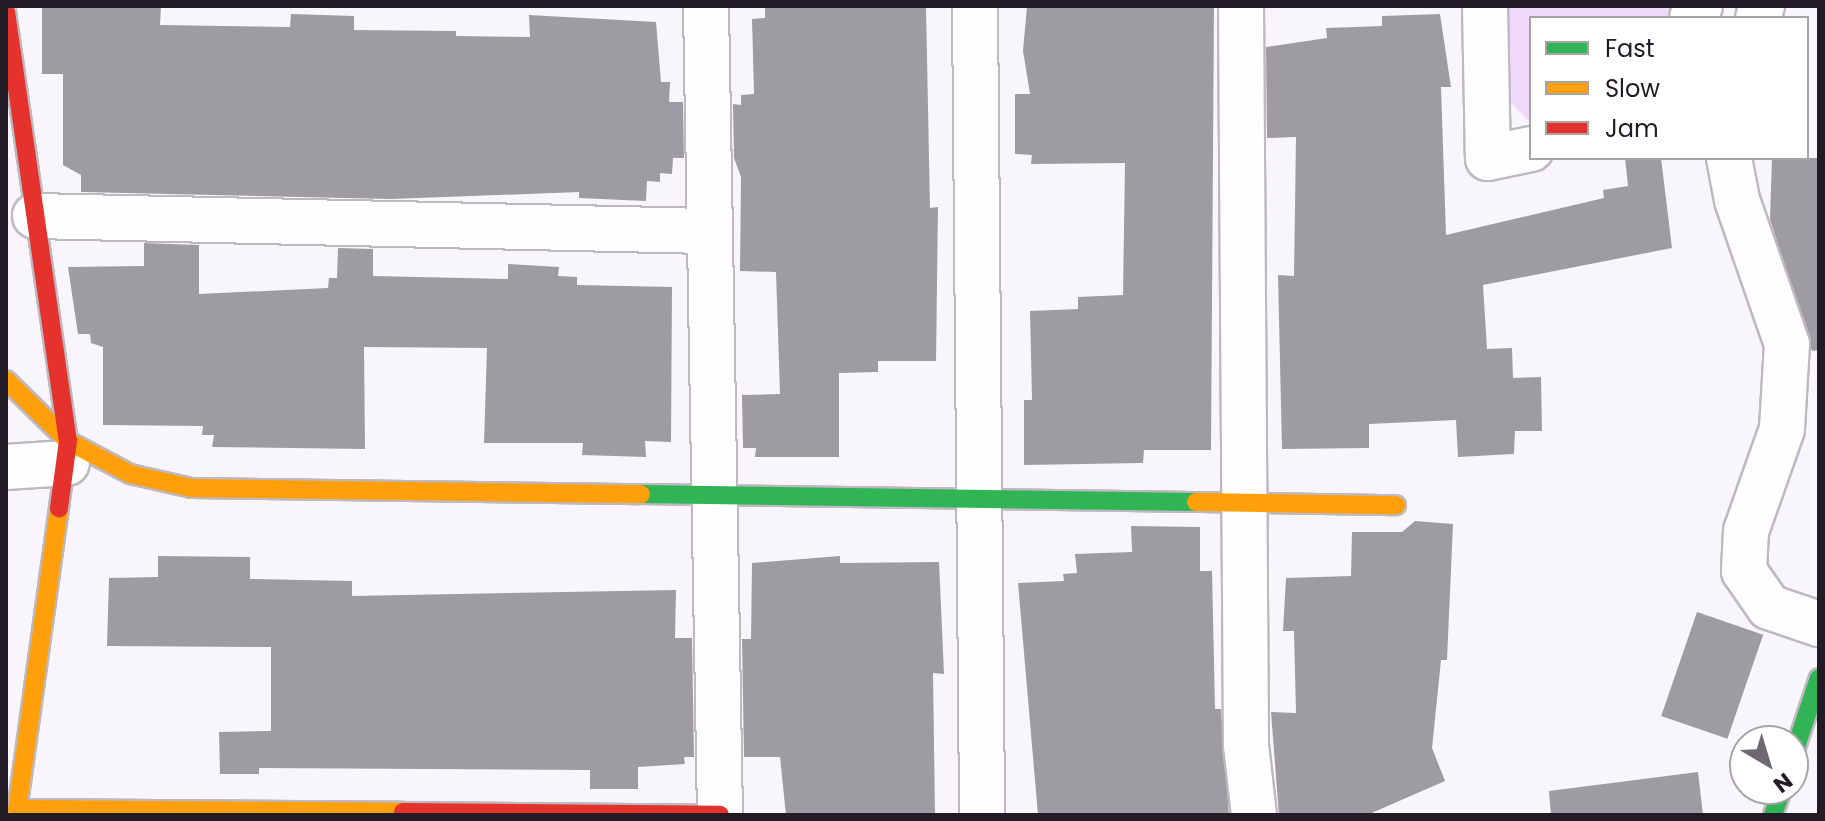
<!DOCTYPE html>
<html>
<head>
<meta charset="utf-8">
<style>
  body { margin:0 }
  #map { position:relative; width:1825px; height:821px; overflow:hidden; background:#f9f6fb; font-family:Poppins,sans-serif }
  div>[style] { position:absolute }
  .green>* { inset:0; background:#efdafa }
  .building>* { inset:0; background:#9f9ba2; transform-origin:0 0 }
  .roads { filter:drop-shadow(2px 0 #beb9c1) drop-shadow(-2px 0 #beb9c1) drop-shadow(0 2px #beb9c1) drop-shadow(0 -2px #beb9c1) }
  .street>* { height:44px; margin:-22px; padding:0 22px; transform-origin:22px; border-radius:22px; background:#fefefe }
  .fast>* { height:18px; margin:-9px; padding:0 9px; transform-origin:9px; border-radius:9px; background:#30b455 }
  .slow>* { height:18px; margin:-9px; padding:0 9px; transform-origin:9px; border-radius:9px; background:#ff9f0a }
  .jam>* { height:18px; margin:-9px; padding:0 9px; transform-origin:9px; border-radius:9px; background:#e5322d }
  span { translate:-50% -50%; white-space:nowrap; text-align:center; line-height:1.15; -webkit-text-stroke:8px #fff; paint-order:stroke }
  .frame { position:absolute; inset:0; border:8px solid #221b26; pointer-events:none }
  .legend { position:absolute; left:1529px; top:16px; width:280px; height:144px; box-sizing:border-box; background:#fff; border:2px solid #a7a4a8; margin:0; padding:10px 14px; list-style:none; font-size:24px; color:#221b26 }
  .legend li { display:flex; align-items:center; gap:16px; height:40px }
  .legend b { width:40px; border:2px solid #a7a4a8 }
  .north { position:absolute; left:1729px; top:725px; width:80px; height:80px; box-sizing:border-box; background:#fff; border:2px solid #a7a4a8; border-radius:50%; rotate:142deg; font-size:22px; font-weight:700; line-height:32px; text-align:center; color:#221b26 }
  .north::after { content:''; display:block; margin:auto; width:28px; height:36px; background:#6d6871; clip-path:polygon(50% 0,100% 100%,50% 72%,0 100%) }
</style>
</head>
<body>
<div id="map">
  <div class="green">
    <i style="clip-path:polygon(1508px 6px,1675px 6px,1668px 18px,1531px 18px,1531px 124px,1509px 100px)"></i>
  </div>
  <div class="building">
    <i style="clip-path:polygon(42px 6px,161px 6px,160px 25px,290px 27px,291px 14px,354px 16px,354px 30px,456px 31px,456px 36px,530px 37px,529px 15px,656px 22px,661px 82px,670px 82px,669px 102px,683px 102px,684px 158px,673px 158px,672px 174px,660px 173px,660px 182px,647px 181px,646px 201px,579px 198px,579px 192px,391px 199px,81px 192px,81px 175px,63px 165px,63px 74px,42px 74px)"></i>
    <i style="clip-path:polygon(765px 6px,926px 6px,930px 208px,938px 207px,936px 361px,878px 361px,878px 372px,839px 373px,839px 457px,755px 457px,756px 448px,743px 448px,742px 395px,780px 394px,776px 272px,740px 271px,741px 177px,734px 158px,733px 104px,741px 105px,741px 95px,754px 94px,752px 19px,765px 18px)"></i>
    <i style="clip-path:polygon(1027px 6px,1214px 6px,1211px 450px,1144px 450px,1143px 463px,1024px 465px,1024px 400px,1032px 400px,1030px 311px,1078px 309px,1078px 297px,1123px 295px,1125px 163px,1031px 164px,1032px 155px,1015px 154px,1015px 94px,1030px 94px,1023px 51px)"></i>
    <i style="clip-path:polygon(1440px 14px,1451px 87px,1441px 87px,1446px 235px,1604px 198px,1603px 190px,1628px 186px,1625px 158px,1661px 158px,1672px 248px,1483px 285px,1487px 349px,1512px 348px,1513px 378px,1541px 377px,1542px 431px,1515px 431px,1514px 454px,1458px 457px,1456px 420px,1369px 424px,1369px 448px,1282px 449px,1278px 275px,1294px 276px,1296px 137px,1267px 138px,1266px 47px,1327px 38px,1326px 28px,1382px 26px,1382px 16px)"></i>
    <i style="clip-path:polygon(1772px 158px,1819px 158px,1819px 350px,1812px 351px,1770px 219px)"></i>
    <i style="clip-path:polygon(144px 243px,199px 245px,199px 294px,328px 288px,329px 278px,337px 278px,338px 248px,373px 249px,373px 276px,508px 279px,508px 264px,559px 267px,558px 276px,577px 277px,577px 285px,672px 287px,671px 442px,645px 441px,646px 457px,582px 455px,583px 443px,484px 443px,487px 348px,364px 347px,365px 449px,212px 447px,214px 435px,202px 435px,203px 426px,103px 425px,103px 347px,91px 343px,90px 334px,78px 334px,68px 267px,144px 266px)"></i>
    <i style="clip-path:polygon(1415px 521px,1453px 524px,1447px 660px,1441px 660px,1432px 748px,1445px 781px,1367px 815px,1279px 815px,1271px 712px,1296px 713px,1294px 631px,1283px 631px,1286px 578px,1351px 576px,1352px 532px,1402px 532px)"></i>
    <i style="clip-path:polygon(1131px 526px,1200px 527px,1200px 571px,1212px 571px,1215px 709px,1221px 709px,1229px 815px,1038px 815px,1018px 583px,1064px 581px,1063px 574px,1077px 573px,1075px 554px,1132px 552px)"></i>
    <i style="clip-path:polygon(158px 556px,250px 557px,250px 579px,352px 581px,352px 596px,676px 590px,675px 638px,692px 638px,694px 757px,684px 757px,685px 764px,638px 767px,638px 789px,590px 789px,590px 770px,259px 768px,259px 774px,220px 774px,219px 732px,271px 731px,271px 647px,107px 646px,109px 578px,158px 577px)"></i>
    <i style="clip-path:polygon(840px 556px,840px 563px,939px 562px,944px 674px,933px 673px,935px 815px,786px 815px,780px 757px,744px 757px,742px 639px,751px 639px,752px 563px)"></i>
    <i style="left:1697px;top:612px;width:70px;height:110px;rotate:19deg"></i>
    <i style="clip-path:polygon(1698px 772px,1703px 815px,1551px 815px,1549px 791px)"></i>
  </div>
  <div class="roads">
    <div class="street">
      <i style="left:706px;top:6px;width:808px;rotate:89.01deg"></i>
      <i style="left:975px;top:6px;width:809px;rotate:89.5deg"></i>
      <i style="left:1241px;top:6px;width:739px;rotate:89.61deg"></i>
      <i style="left:1246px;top:745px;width:70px;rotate:83.5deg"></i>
      <i style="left:1485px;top:6px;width:152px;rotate:88.9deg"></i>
      <i style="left:1488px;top:158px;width:44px;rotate:-11.8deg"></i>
      <i style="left:1692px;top:18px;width:14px;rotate:-56deg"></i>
      <i style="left:1758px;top:18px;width:13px;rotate:-72deg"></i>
      <i style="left:1729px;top:158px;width:43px;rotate:79.2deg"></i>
      <i style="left:1737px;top:200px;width:152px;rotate:70.9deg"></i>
      <i style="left:1787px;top:344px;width:85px;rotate:93.4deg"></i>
      <i style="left:1782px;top:429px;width:108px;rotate:109.4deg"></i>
      <i style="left:1746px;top:531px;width:40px;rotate:92.9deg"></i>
      <i style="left:1744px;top:571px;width:44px;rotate:55.2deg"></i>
      <i style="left:1769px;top:607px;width:53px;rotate:18.8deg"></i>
      <i style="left:35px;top:216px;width:672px;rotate:1.28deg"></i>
      <i style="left:6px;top:467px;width:61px;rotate:-3.8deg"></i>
    </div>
    <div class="fast">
      <i style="left:641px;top:494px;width:555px;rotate:0.83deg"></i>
      <i style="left:1793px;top:756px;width:82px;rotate:-71.6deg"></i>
      <i style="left:1773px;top:815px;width:28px;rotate:-71deg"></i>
    </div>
    <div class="slow">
      <i style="left:6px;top:380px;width:87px;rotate:44.5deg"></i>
      <i style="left:68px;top:441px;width:70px;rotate:28deg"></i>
      <i style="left:130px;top:474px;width:63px;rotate:12.9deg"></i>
      <i style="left:191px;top:488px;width:450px;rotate:0.8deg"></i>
      <i style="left:1196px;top:502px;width:200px;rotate:0.9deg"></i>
      <i style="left:59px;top:508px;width:304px;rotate:97.9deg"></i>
      <i style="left:17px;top:809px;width:386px;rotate:0.4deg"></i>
    </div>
    <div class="jam">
      <i style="left:6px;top:12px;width:433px;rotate:81.8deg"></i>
      <i style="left:68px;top:441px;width:68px;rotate:97.7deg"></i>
      <i style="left:403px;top:812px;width:317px;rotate:0.5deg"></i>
    </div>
  </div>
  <div class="frame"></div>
  <ul class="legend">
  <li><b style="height:10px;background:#30b455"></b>Fast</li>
  <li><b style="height:10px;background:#ff9f0a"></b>Slow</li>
  <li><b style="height:10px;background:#e5322d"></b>Jam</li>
  </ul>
  <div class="north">N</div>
</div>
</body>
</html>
